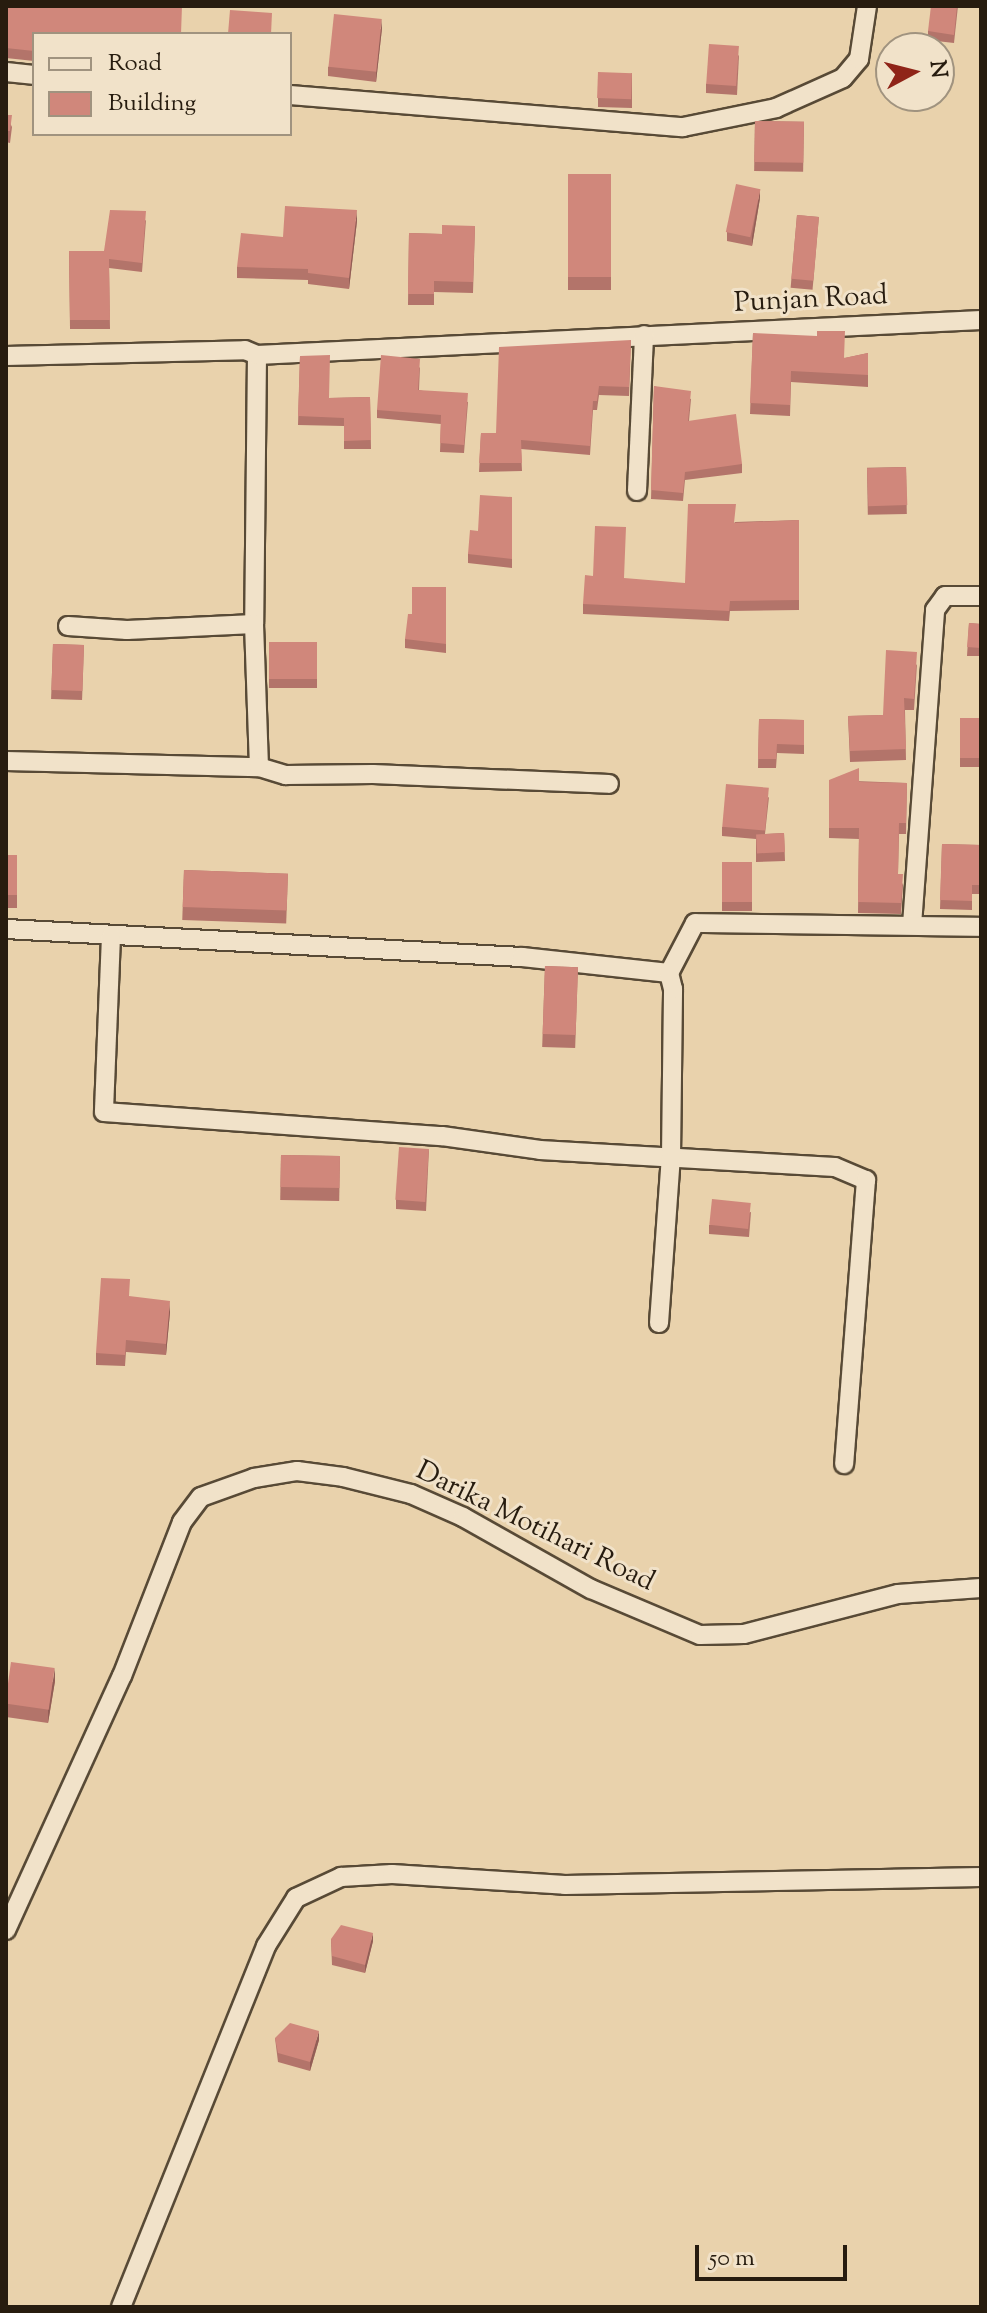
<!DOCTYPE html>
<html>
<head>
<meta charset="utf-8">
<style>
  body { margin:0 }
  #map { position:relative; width:987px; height:2313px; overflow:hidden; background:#e9d2ac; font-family:"Sorts Mill Goudy",serif }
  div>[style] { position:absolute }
  .roads { filter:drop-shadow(2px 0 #584a36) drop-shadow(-2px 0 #584a36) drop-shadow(0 2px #584a36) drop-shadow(0 -2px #584a36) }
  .minor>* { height:18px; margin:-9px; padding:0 9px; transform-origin:9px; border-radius:9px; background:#f1e2c9 }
  .wall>* { inset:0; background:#b3746a; transform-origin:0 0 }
  .shaded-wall>* { inset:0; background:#925e56 }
  .building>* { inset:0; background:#d0877b; transform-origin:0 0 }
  span { translate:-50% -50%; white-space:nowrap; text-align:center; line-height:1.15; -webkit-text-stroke:6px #f1e2c9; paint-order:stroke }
  .street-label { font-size:28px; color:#271c0f }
  .frame { position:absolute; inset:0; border:8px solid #271c0f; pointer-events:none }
  .legend { position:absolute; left:32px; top:32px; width:260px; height:104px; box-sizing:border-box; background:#f1e2c9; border:2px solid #a0937f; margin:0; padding:10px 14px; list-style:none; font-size:24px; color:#271c0f }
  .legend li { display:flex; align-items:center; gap:16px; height:40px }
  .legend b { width:40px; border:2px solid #a0937f }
  .north { position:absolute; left:875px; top:32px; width:80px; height:80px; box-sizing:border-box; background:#f1e2c9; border:2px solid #a0937f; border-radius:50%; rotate:83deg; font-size:22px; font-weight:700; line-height:32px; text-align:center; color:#271c0f }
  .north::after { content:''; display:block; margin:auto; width:28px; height:36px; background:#8f2418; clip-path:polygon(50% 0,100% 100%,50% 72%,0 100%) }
  .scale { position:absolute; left:695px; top:2245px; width:152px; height:36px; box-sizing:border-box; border:4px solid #271c0f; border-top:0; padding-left:10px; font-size:24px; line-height:28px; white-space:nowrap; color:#271c0f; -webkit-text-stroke:6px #f1e2c9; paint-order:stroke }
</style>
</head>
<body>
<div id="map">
  <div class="roads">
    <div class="minor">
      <i style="left:6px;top:72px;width:28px;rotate:6deg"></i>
      <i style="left:290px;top:95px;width:394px;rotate:4.7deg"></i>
      <i style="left:683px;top:127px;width:95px;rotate:-11.5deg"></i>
      <i style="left:776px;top:108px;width:73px;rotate:-24.1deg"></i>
      <i style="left:843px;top:78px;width:25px;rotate:-50deg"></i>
      <i style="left:859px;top:59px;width:54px;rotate:-81.4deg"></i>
      <i style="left:257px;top:355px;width:269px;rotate:90.6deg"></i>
      <i style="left:254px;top:624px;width:143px;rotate:88deg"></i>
      <i style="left:6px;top:356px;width:239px;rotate:-1.4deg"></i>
      <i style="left:245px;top:350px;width:13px;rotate:23deg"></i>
      <i style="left:257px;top:355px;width:725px;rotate:-2.77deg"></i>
      <i style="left:637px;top:491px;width:156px;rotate:-87.4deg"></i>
      <i style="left:68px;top:626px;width:59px;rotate:3.9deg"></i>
      <i style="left:127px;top:630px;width:127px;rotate:-2.7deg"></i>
      <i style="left:6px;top:761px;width:253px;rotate:1.4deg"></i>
      <i style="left:259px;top:767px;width:28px;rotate:17deg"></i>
      <i style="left:286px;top:775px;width:87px;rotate:-0.7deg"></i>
      <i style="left:373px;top:774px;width:236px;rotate:2.4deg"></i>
      <i style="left:912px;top:925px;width:316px;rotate:-85.8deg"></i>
      <i style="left:935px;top:610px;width:17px;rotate:-54deg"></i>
      <i style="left:945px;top:596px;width:36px"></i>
      <i style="left:6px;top:929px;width:517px;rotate:3.11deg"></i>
      <i style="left:522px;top:957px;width:148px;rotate:6.2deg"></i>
      <i style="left:111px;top:936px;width:176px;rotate:92.3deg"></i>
      <i style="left:104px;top:1112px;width:339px;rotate:4.1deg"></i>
      <i style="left:442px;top:1136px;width:99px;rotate:8.1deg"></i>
      <i style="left:540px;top:1150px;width:295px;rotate:3.3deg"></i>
      <i style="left:835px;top:1167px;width:34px;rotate:23deg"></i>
      <i style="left:866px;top:1180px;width:285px;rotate:94.4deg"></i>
      <i style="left:659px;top:1323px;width:166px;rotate:-85.9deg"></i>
      <i style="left:671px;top:1157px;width:168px;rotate:-89.3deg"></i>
      <i style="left:673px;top:989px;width:16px;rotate:-104deg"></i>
      <i style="left:669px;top:973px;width:56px;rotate:-62.5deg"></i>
      <i style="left:695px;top:923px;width:286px;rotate:0.8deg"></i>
      <i style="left:6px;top:1930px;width:279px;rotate:-65.5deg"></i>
      <i style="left:122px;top:1676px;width:165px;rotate:-68.7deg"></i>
      <i style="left:182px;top:1522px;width:31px;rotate:-53deg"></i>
      <i style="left:201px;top:1497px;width:56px;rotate:-19.7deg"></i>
      <i style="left:254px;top:1478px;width:44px;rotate:-9.2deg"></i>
      <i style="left:297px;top:1471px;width:46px;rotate:7.4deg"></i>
      <i style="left:343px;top:1477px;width:70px;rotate:14deg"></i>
      <i style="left:411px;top:1494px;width:57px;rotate:23.9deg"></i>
      <i style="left:463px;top:1517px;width:147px;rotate:29.4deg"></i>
      <i style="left:591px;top:1589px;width:118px;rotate:22.9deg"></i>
      <i style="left:700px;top:1635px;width:44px;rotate:-1.3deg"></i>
      <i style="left:744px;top:1634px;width:159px;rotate:-14.6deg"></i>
      <i style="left:898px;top:1594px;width:83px;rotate:-4.1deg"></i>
      <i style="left:121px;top:2307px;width:389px;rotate:-68.1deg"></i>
      <i style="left:266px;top:1946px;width:57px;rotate:-58deg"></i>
      <i style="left:296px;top:1898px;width:50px;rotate:-25deg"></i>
      <i style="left:341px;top:1877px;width:51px;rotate:-3.4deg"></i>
      <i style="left:392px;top:1874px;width:173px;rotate:3.6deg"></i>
      <i style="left:565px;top:1885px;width:416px;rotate:-1.1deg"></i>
    </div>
  </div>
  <div class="wall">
    <i style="clip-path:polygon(6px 6px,34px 34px,34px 61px,6px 58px)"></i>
    <i style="clip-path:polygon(958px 6px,954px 43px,928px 40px,928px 31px)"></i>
    <i style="clip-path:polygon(382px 28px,376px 82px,328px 76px,328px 67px)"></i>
    <i style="clip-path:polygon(739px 55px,737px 95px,706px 93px,706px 84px)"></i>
    <i style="clip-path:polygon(632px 73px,632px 108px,598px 107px,598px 98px)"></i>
    <i style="clip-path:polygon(6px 115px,12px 127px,10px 143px,6px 142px)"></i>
    <i style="left:755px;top:121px;width:49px;height:50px;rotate:1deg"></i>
    <i style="left:568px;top:174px;width:43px;height:116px"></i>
    <i style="clip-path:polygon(760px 198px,752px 246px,727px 241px,727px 232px)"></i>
    <i style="left:797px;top:215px;width:22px;height:73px;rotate:5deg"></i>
    <i style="clip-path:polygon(146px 220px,142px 272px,109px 268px,110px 329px,70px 329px,69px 251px,104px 251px)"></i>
    <i style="clip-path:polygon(357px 221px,349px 289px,308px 284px,308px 280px,237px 278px,237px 267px,283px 237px)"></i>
    <i style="clip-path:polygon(475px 226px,473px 293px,434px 292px,434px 305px,408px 305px,409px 233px,442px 234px)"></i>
    <i style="clip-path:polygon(753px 333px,845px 358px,868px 353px,868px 387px,791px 382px,790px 416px,750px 414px)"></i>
    <i style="clip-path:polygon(631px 340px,629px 396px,599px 395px,597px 410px,593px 410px,590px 455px,521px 449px,522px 471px,479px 472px,481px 433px,496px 433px)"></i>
    <i style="clip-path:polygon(300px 356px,329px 398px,370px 397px,371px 449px,344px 449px,344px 426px,298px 425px)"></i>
    <i style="clip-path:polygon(420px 367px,419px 390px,468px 402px,464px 453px,440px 452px,441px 424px,377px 418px,377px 410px)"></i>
    <i style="clip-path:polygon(654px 386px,691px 399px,689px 421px,742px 464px,742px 473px,685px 480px,683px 501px,651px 499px)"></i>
    <i style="left:906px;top:467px;width:47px;height:39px;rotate:89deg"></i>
    <i style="clip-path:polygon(512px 497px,512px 568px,468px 563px,468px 554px,478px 531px)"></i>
    <i style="clip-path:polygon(799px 520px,799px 610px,730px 611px,729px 621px,583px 614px,583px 604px,685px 583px,735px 522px)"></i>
    <i style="clip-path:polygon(446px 587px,446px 653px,405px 648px,405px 639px)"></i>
    <i style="clip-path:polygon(969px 623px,981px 624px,981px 656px,967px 656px)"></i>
    <i style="left:269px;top:642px;width:48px;height:46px"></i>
    <i style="left:53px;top:644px;width:31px;height:55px;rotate:2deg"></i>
    <i style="clip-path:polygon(917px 664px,914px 710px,905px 710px,906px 760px,850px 762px,848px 716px,883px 715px)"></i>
    <i style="left:960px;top:718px;width:21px;height:49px"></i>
    <i style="clip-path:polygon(759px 719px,804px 720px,804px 754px,777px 753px,776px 768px,758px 768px)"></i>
    <i style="clip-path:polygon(829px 780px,907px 783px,906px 834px,899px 834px,898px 874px,903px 885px,901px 914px,858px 913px,859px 839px,829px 838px)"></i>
    <i style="clip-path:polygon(769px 797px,765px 834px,784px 833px,785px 861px,756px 862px,756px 839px,722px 836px,722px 827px)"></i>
    <i style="clip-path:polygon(981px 840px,981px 894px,972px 894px,972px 910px,940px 909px,942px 844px,981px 845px)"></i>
    <i style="clip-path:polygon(6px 856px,17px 895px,17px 908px,6px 908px)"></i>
    <i style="left:722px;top:862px;width:30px;height:49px"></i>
    <i style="left:184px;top:870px;width:104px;height:50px;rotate:2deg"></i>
    <i style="left:545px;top:966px;width:33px;height:81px;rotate:2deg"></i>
    <i style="clip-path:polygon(429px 1149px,426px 1211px,396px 1209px,396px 1200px)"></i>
    <i style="left:281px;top:1155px;width:59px;height:45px;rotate:1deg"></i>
    <i style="clip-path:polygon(751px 1212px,749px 1237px,709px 1234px,709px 1225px)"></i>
    <i style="clip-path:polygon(129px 1297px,170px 1312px,166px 1355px,126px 1352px,125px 1366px,96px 1365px,96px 1353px)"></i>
    <i style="clip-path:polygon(55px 1681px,48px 1723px,6px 1717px,6px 1697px)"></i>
    <i style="clip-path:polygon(331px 1939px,373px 1941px,365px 1973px,332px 1965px)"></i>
    <i style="clip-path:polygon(275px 2038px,319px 2040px,310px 2071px,278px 2062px)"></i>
  </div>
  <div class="shaded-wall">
    <i style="clip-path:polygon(382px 19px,382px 28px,376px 82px,376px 73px)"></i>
    <i style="clip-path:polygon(760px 189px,760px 198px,752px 246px,752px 237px)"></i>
    <i style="clip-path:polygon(357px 210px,357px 221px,349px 289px,349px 278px)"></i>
    <i style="clip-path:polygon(170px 1301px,170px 1312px,166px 1355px,166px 1344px)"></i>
    <i style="clip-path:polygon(55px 1668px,55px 1681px,48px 1723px,48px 1710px)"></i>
    <i style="clip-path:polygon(373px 1933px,373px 1941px,365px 1973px,365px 1965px)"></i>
    <i style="clip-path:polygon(319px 2031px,319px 2040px,310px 2071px,310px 2062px)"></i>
  </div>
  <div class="building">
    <i style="clip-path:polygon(6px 6px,182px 6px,181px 34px,34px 34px,34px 51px,6px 48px)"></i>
    <i style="clip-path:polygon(931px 6px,957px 6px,954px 35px,928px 31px)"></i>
    <i style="clip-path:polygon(230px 10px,272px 13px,271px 34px,228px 34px)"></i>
    <i style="left:334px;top:14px;width:48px;height:53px;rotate:6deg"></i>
    <i style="left:709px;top:44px;width:30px;height:40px;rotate:4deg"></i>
    <i style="left:598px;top:72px;width:34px;height:26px;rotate:2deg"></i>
    <i style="clip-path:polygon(6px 115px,12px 115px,10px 131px,6px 131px)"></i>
    <i style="left:755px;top:121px;width:49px;height:41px;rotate:1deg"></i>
    <i style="left:568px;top:174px;width:43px;height:103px"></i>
    <i style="left:736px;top:184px;width:25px;height:49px;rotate:12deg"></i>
    <i style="clip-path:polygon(285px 206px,357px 210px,349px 278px,308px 273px,308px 269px,237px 267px,241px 233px,283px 237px)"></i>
    <i style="clip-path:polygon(110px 210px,146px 211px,142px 263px,109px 259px,110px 320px,70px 320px,69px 251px,104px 251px)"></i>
    <i style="left:797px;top:215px;width:22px;height:64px;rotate:5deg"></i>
    <i style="clip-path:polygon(442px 225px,475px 226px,473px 282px,434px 281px,434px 294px,408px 294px,409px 233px,442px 234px)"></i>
    <i style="clip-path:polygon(817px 331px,845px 331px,844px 358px,868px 353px,868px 375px,791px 371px,790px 405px,750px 403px,753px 333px,817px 336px)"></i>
    <i style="clip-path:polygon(631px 340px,629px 387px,599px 386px,597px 401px,593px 401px,590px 446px,521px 440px,522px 463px,479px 463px,481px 433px,496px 433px,499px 347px)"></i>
    <i style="clip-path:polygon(330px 355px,329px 398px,370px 397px,371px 440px,344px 441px,344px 418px,298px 416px,300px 356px)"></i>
    <i style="clip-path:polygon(381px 355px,420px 359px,418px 390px,468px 393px,464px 445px,440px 443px,441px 415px,377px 410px)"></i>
    <i style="clip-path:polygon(654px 386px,691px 391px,688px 421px,736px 414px,742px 464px,685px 472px,683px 493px,651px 490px)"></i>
    <i style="left:906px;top:467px;width:38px;height:39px;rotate:88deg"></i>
    <i style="clip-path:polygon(480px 495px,512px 497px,512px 559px,468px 554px,470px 530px,478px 531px)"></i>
    <i style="clip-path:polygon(688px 504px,736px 504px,734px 523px,799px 520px,799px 600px,730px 601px,729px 611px,583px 604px,585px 575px,593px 576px,595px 526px,626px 527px,624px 578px,685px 583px)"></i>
    <i style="clip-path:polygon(412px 587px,446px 587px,446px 644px,405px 639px,408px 614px,412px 614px)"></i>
    <i style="clip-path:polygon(969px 623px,981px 624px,981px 648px,967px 647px)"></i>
    <i style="left:269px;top:642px;width:48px;height:37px"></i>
    <i style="left:53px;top:644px;width:31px;height:46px;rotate:2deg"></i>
    <i style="clip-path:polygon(886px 650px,917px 652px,914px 699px,904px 698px,906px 749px,850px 751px,848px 716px,883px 715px)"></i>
    <i style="left:960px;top:718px;width:21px;height:40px"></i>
    <i style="clip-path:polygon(759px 719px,804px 720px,804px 745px,777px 744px,776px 759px,758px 759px)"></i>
    <i style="clip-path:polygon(859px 768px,859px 782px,907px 783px,906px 823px,899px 823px,898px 874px,903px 874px,901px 903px,858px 902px,859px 828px,829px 828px,829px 780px)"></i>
    <i style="left:726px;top:784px;width:43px;height:43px;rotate:5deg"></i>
    <i style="left:784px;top:833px;width:19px;height:28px;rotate:87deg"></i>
    <i style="clip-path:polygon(981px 840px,981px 885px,972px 885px,972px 901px,940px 900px,942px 844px,981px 845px)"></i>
    <i style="left:17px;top:855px;width:40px;height:11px;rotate:90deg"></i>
    <i style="left:722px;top:862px;width:30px;height:40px"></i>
    <i style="left:184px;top:870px;width:104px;height:37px;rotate:2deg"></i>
    <i style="left:545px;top:966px;width:33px;height:68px;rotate:2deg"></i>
    <i style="left:399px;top:1147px;width:30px;height:53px;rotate:4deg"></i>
    <i style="left:281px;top:1155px;width:59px;height:32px;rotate:1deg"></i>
    <i style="left:712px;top:1199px;width:39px;height:26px;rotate:6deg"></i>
    <i style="clip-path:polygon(101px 1278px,130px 1279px,129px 1296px,170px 1301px,166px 1344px,126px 1340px,125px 1355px,96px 1353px)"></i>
    <i style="left:11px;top:1662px;width:44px;height:42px;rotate:8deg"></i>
    <i style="clip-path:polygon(341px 1925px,373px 1933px,365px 1965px,332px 1956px,331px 1939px)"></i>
    <i style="clip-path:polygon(290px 2023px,319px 2031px,310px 2062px,278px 2053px,275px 2038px)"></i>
  </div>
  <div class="street-label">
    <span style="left:811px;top:300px;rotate:-3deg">Punjan Road</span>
    <span style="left:535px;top:1527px;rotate:26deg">Darika Motihari Road</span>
  </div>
  <div class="frame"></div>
  <ul class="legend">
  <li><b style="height:10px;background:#f1e2c9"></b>Road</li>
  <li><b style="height:22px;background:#d0877b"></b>Building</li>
  </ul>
  <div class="north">N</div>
  <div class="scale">50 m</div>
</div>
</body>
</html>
